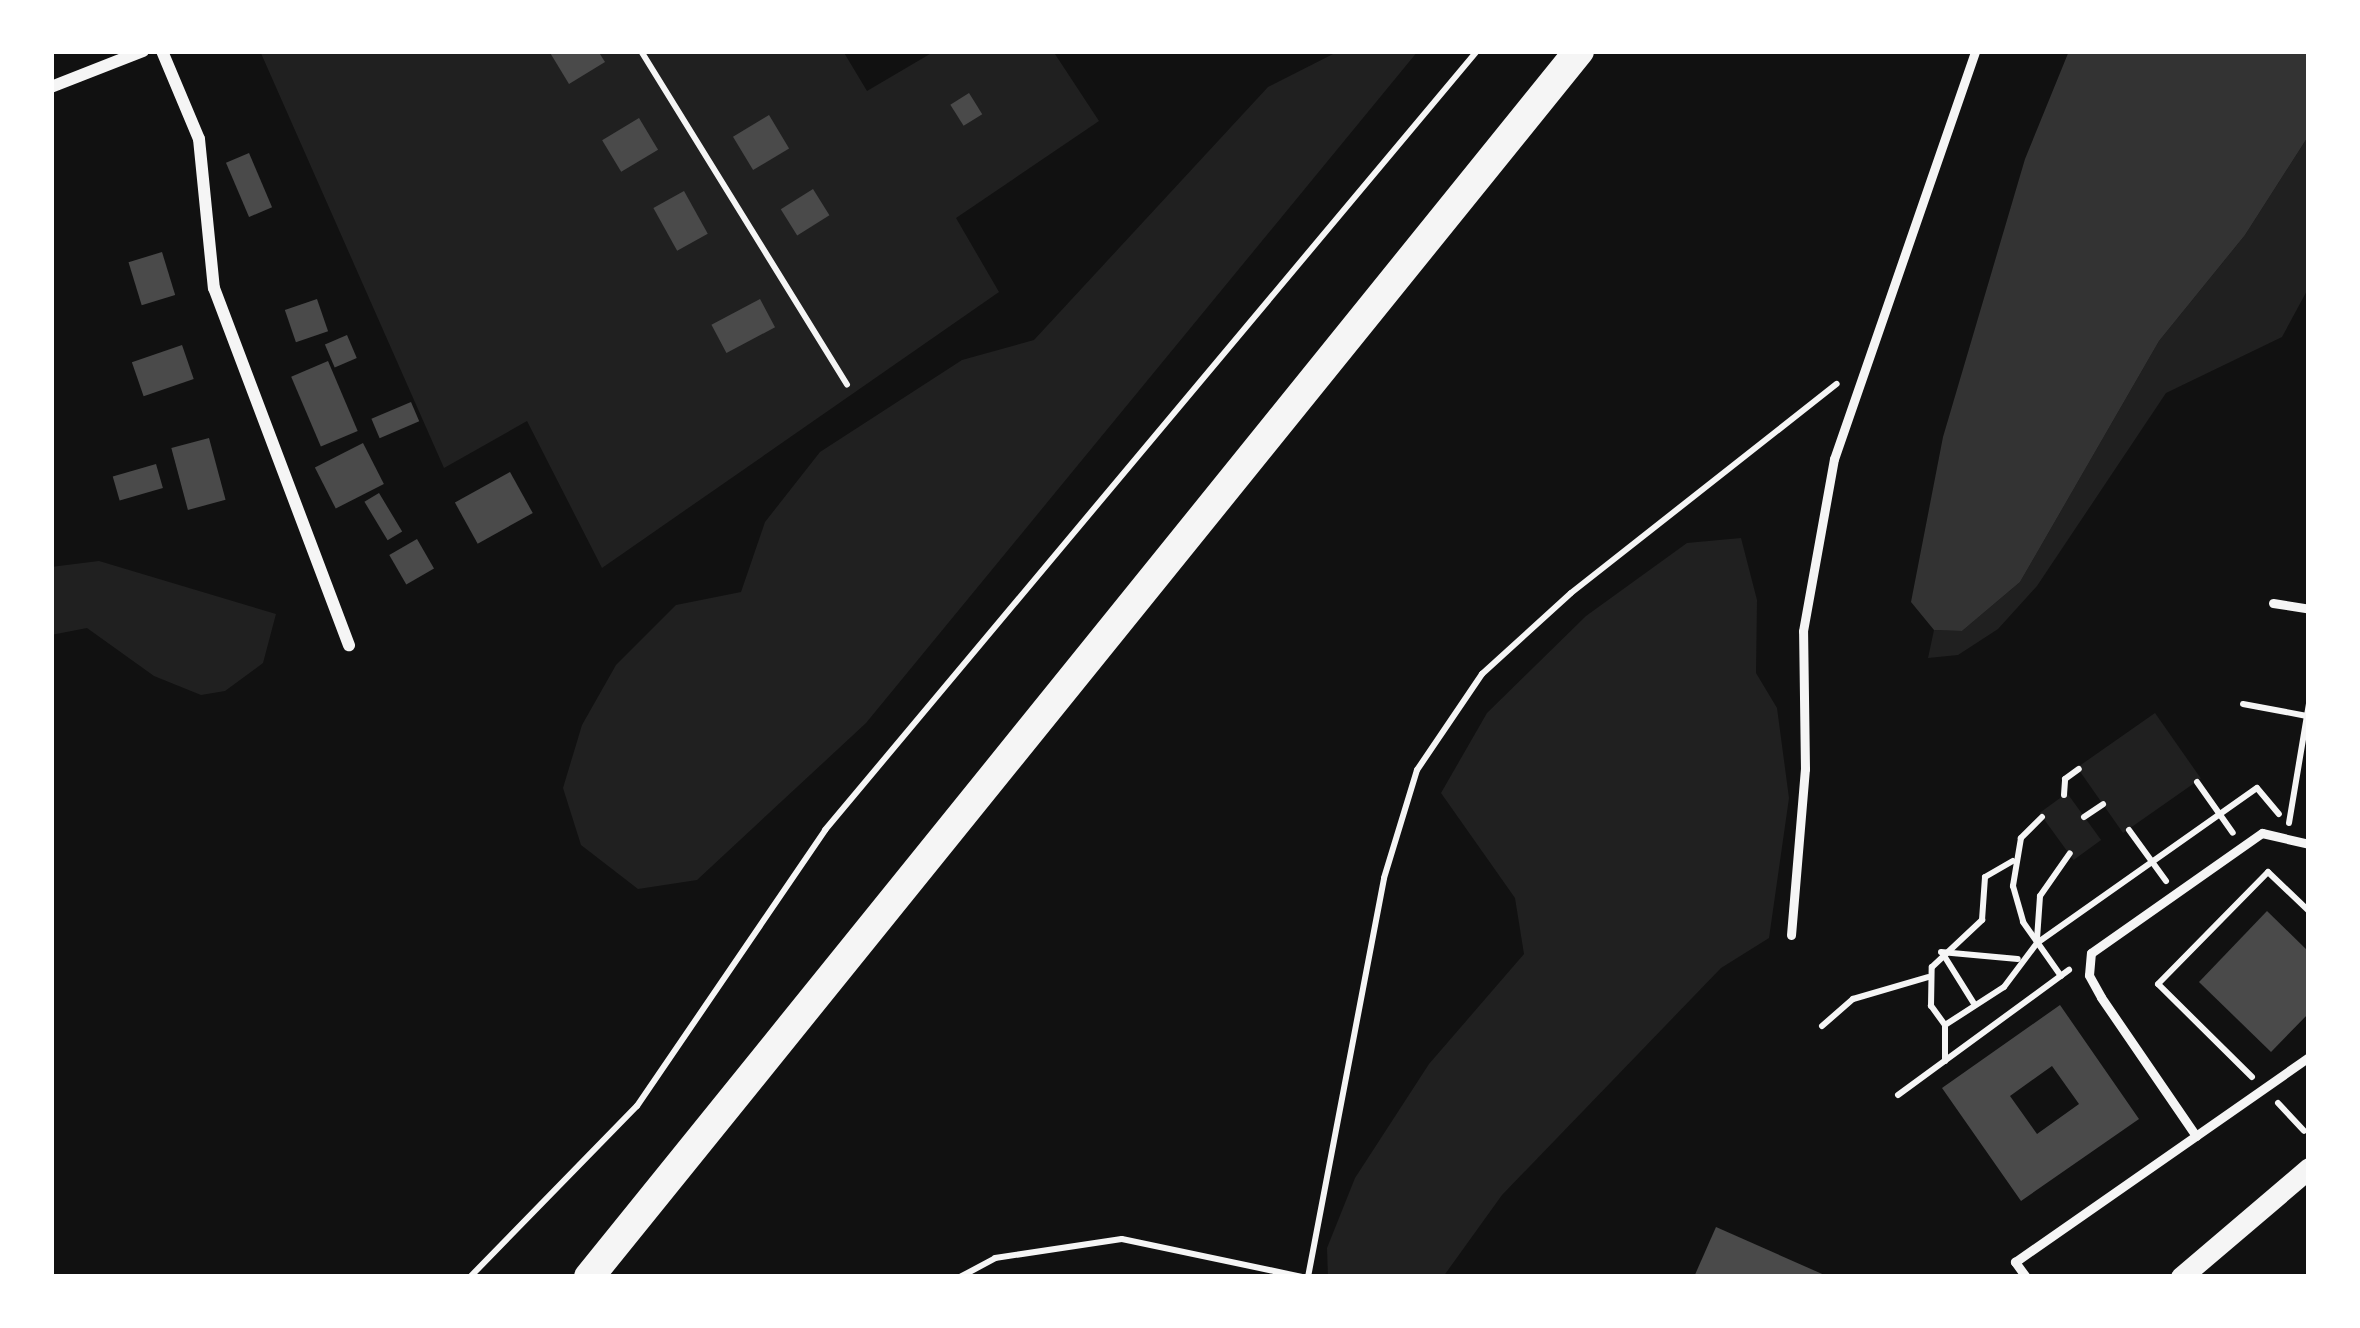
<!DOCTYPE html>
<html>
<head>
<meta charset="utf-8">
<style>
  body { margin:0 }
  #map { position:relative; width:2360px; height:1328px; overflow:hidden; background:#111; font-family:"Golos Text",sans-serif }
  div>[style] { position:absolute }
  .green>* { inset:0; background:#202020; transform-origin:0 0 }
  .water>* { inset:0; background:#333 }
  .building>* { inset:0; background:#4a4a4a; transform-origin:0 0 }
  .path>* { height:6px; margin:-3px; padding:0 3px; transform-origin:3px; border-radius:3px; background:#f5f5f5 }
  .service>* { height:9px; margin:-4.5px; padding:0 4.5px; transform-origin:4.5px; border-radius:4.5px; background:#f5f5f5 }
  .minor>* { height:12px; margin:-6px; padding:0 6px; transform-origin:6px; border-radius:6px; background:#f5f5f5 }
  .tertiary>* { height:21px; margin:-10.5px; padding:0 10.5px; transform-origin:10.5px; border-radius:10.5px; background:#f5f5f5 }
  .primary>* { height:30px; margin:-15px; padding:0 15px; transform-origin:15px; border-radius:15px; background:#f5f5f5 }
  span { translate:-50% -50%; white-space:nowrap; text-align:center; line-height:1.15; -webkit-text-stroke:12px #fff; paint-order:stroke }
  .frame { position:absolute; inset:0; border:54px solid #fff; pointer-events:none }
</style>
</head>
<body>
<div id="map">
  <div class="green">
    <i style="clip-path:polygon(260px 51px,843px 51px,867px 91px,935px 51px,1053px 51px,1099px 121px,956px 218px,999px 292px,602px 568px,527px 421px,444px 468px)"></i>
    <i style="clip-path:polygon(1339px 51px,1418px 51px,866px 723px,697px 880px,638px 889px,581px 845px,563px 788px,582px 725px,616px 665px,676px 605px,741px 592px,765px 522px,820px 452px,962px 360px,1034px 340px,1268px 87px)"></i>
    <i style="clip-path:polygon(2309px 135px,2309px 287px,2282px 337px,2166px 393px,2037px 586px,1998px 629px,1958px 655px,1928px 658px,1934px 630px,1962px 631px,2020px 582px,2159px 341px,2245px 235px)"></i>
    <i style="clip-path:polygon(1741px 538px,1757px 600px,1756px 673px,1777px 708px,1789px 798px,1769px 938px,1721px 968px,1502px 1195px,1443px 1277px,1328px 1277px,1327px 1248px,1355px 1178px,1429px 1064px,1524px 954px,1515px 898px,1441px 793px,1487px 713px,1586px 616px,1687px 543px)"></i>
    <i style="clip-path:polygon(99px 561px,276px 614px,263px 663px,225px 691px,201px 695px,154px 676px,87px 628px,51px 635px,51px 567px)"></i>
    <i style="left:2155px;top:713px;width:80px;height:95px;rotate:55deg"></i>
    <i style="left:2067px;top:793px;width:58px;height:34px;rotate:54deg"></i>
  </div>
  <div class="water">
    <i style="clip-path:polygon(2069px 51px,2309px 51px,2309px 135px,2245px 235px,2159px 341px,2020px 582px,1962px 631px,1934px 630px,1911px 602px,1943px 437px,2025px 159px)"></i>
  </div>
  <div class="building">
    <i style="clip-path:polygon(549px 51px,598px 51px,605px 62px,569px 84px)"></i>
    <i style="left:969px;top:93px;width:25px;height:22px;rotate:58deg"></i>
    <i style="left:769px;top:115px;width:39px;height:42px;rotate:59deg"></i>
    <i style="left:639px;top:118px;width:37px;height:43px;rotate:59deg"></i>
    <i style="left:249px;top:153px;width:59px;height:25px;rotate:67deg"></i>
    <i style="left:813px;top:189px;width:31px;height:38px;rotate:58deg"></i>
    <i style="left:684px;top:191px;width:49px;height:35px;rotate:61deg"></i>
    <i style="left:162px;top:252px;width:45px;height:35px;rotate:73deg"></i>
    <i style="left:317px;top:299px;width:34px;height:34px;rotate:71deg"></i>
    <i style="left:760px;top:299px;width:32px;height:55px;rotate:62deg"></i>
    <i style="left:347px;top:335px;width:25px;height:24px;rotate:67deg"></i>
    <i style="left:182px;top:345px;width:36px;height:53px;rotate:71deg"></i>
    <i style="left:328px;top:361px;width:76px;height:40px;rotate:67deg"></i>
    <i style="left:411px;top:402px;width:21px;height:43px;rotate:67deg"></i>
    <i style="left:209px;top:438px;width:64px;height:39px;rotate:75deg"></i>
    <i style="left:363px;top:443px;width:46px;height:54px;rotate:63deg"></i>
    <i style="left:156px;top:464px;width:25px;height:45px;rotate:74deg"></i>
    <i style="left:510px;top:472px;width:47px;height:63px;rotate:61deg"></i>
    <i style="left:379px;top:493px;width:45px;height:17px;rotate:59deg"></i>
    <i style="left:417px;top:539px;width:34px;height:32px;rotate:60deg"></i>
    <i style="clip-path:polygon(2267px 911px,2309px 952px,2309px 1013px,2271px 1052px,2199px 982px)"></i>
    <i style="clip-path:polygon(evenodd,2060px 1005px,2139px 1119px,2021px 1201px,1942px 1088px,2060px 1005px,2052px 1066px,2079px 1104px,2037px 1134px,2010px 1096px,2052px 1066px)"></i>
    <i style="clip-path:polygon(1716px 1227px,1829px 1277px,1694px 1277px)"></i>
  </div>
  <div class="path">
    <i style="left:641px;top:51px;width:392px;rotate:58.3deg"></i>
    <i style="left:2243px;top:704px;width:65px;rotate:10.6deg"></i>
    <i style="left:2197px;top:782px;width:62px;rotate:54.8deg"></i>
    <i style="left:2064px;top:795px;width:16px;rotate:-86deg"></i>
    <i style="left:2065px;top:779px;width:17px;rotate:-36deg"></i>
    <i style="left:2042px;top:817px;width:30px;rotate:135deg"></i>
    <i style="left:2021px;top:838px;width:49px;rotate:99.5deg"></i>
    <i style="left:2013px;top:886px;width:37px;rotate:74deg"></i>
    <i style="left:2023px;top:922px;width:66px;rotate:54.9deg"></i>
    <i style="left:2084px;top:817px;width:23px;rotate:-34deg"></i>
    <i style="left:2289px;top:823px;width:122px;rotate:-80.5deg"></i>
    <i style="left:2129px;top:830px;width:63px;rotate:54deg"></i>
    <i style="left:2037px;top:939px;width:43px;rotate:-86deg"></i>
    <i style="left:2040px;top:896px;width:52px;rotate:-55.1deg"></i>
    <i style="left:1941px;top:952px;width:77px;rotate:5.2deg"></i>
    <i style="left:1943px;top:954px;width:57px;rotate:58deg"></i>
    <i style="left:1945px;top:1025px;width:24px;rotate:-126deg"></i>
    <i style="left:1931px;top:1006px;width:39px;rotate:-89deg"></i>
    <i style="left:1932px;top:967px;width:69px;rotate:-43.2deg"></i>
    <i style="left:1982px;top:920px;width:43px;rotate:-86deg"></i>
    <i style="left:1985px;top:877px;width:32px;rotate:-30deg"></i>
    <i style="left:1822px;top:1026px;width:41px;rotate:-41.1deg"></i>
    <i style="left:1853px;top:999px;width:78px;rotate:-16.3deg"></i>
    <i style="left:1945px;top:1061px;width:36px;rotate:-90deg"></i>
    <i style="left:1945px;top:1025px;width:70px;rotate:-32.8deg"></i>
    <i style="left:2004px;top:987px;width:55px;rotate:-53.1deg"></i>
    <i style="left:2037px;top:943px;width:269px;rotate:-35.2deg"></i>
    <i style="left:2257px;top:788px;width:34px;rotate:50deg"></i>
    <i style="left:2252px;top:1077px;width:132px;rotate:-135.3deg"></i>
    <i style="left:2158px;top:984px;width:157px;rotate:-45.5deg"></i>
    <i style="left:2268px;top:872px;width:57px;rotate:43.6deg"></i>
    <i style="left:1898px;top:1095px;width:212px;rotate:-36.2deg"></i>
    <i style="left:2278px;top:1103px;width:38px;rotate:47deg"></i>
    <i style="left:470px;top:1277px;width:239px;rotate:-45.7deg"></i>
    <i style="left:637px;top:1106px;width:334px;rotate:-55.7deg"></i>
    <i style="left:825px;top:830px;width:1016px;rotate:-50.07deg"></i>
    <i style="left:960px;top:1277px;width:40px;rotate:-28deg"></i>
    <i style="left:995px;top:1258px;width:128px;rotate:-8.5deg"></i>
    <i style="left:1122px;top:1239px;width:184px;rotate:11.9deg"></i>
    <i style="left:1308px;top:1277px;width:406px;rotate:-79.2deg"></i>
    <i style="left:1384px;top:878px;width:113px;rotate:-73deg"></i>
    <i style="left:1417px;top:770px;width:116px;rotate:-55.9deg"></i>
    <i style="left:1482px;top:674px;width:120px;rotate:-42.3deg"></i>
    <i style="left:1571px;top:593px;width:338px;rotate:-38.2deg"></i>
  </div>
  <div class="service">
    <i style="left:2273px;top:603px;width:36px;rotate:9deg"></i>
    <i style="left:1791px;top:935px;width:167px;rotate:-85.2deg"></i>
    <i style="left:1805px;top:769px;width:138px;rotate:-90.8deg"></i>
    <i style="left:1803px;top:631px;width:175px;rotate:-79.8deg"></i>
    <i style="left:1834px;top:459px;width:432px;rotate:-70.9deg"></i>
    <i style="left:2196px;top:1136px;width:168px;rotate:-124.4deg"></i>
    <i style="left:2101px;top:997px;width:25px;rotate:-119deg"></i>
    <i style="left:2089px;top:975px;width:22px;rotate:-85deg"></i>
    <i style="left:2091px;top:953px;width:209px;rotate:-35.1deg"></i>
    <i style="left:2262px;top:833px;width:48px;rotate:13.2deg"></i>
    <i style="left:2026px;top:1277px;width:19px;rotate:-126deg"></i>
    <i style="left:2015px;top:1262px;width:358px;rotate:-34.9deg"></i>
  </div>
  <div class="minor">
    <i style="left:162px;top:51px;width:95px;rotate:67.2deg"></i>
    <i style="left:199px;top:139px;width:150px;rotate:84.3deg"></i>
    <i style="left:214px;top:288px;width:382px;rotate:69.3deg"></i>
    <i style="left:51px;top:87px;width:99px;rotate:-21.4deg"></i>
  </div>
  <div class="tertiary">
    <i style="left:2181px;top:1277px;width:168px;rotate:-40.4deg"></i>
  </div>
  <div class="primary">
    <i style="left:589px;top:1277px;width:1576px;rotate:-51.08deg"></i>
  </div>
  <div class="frame"></div>
</div>
</body>
</html>
